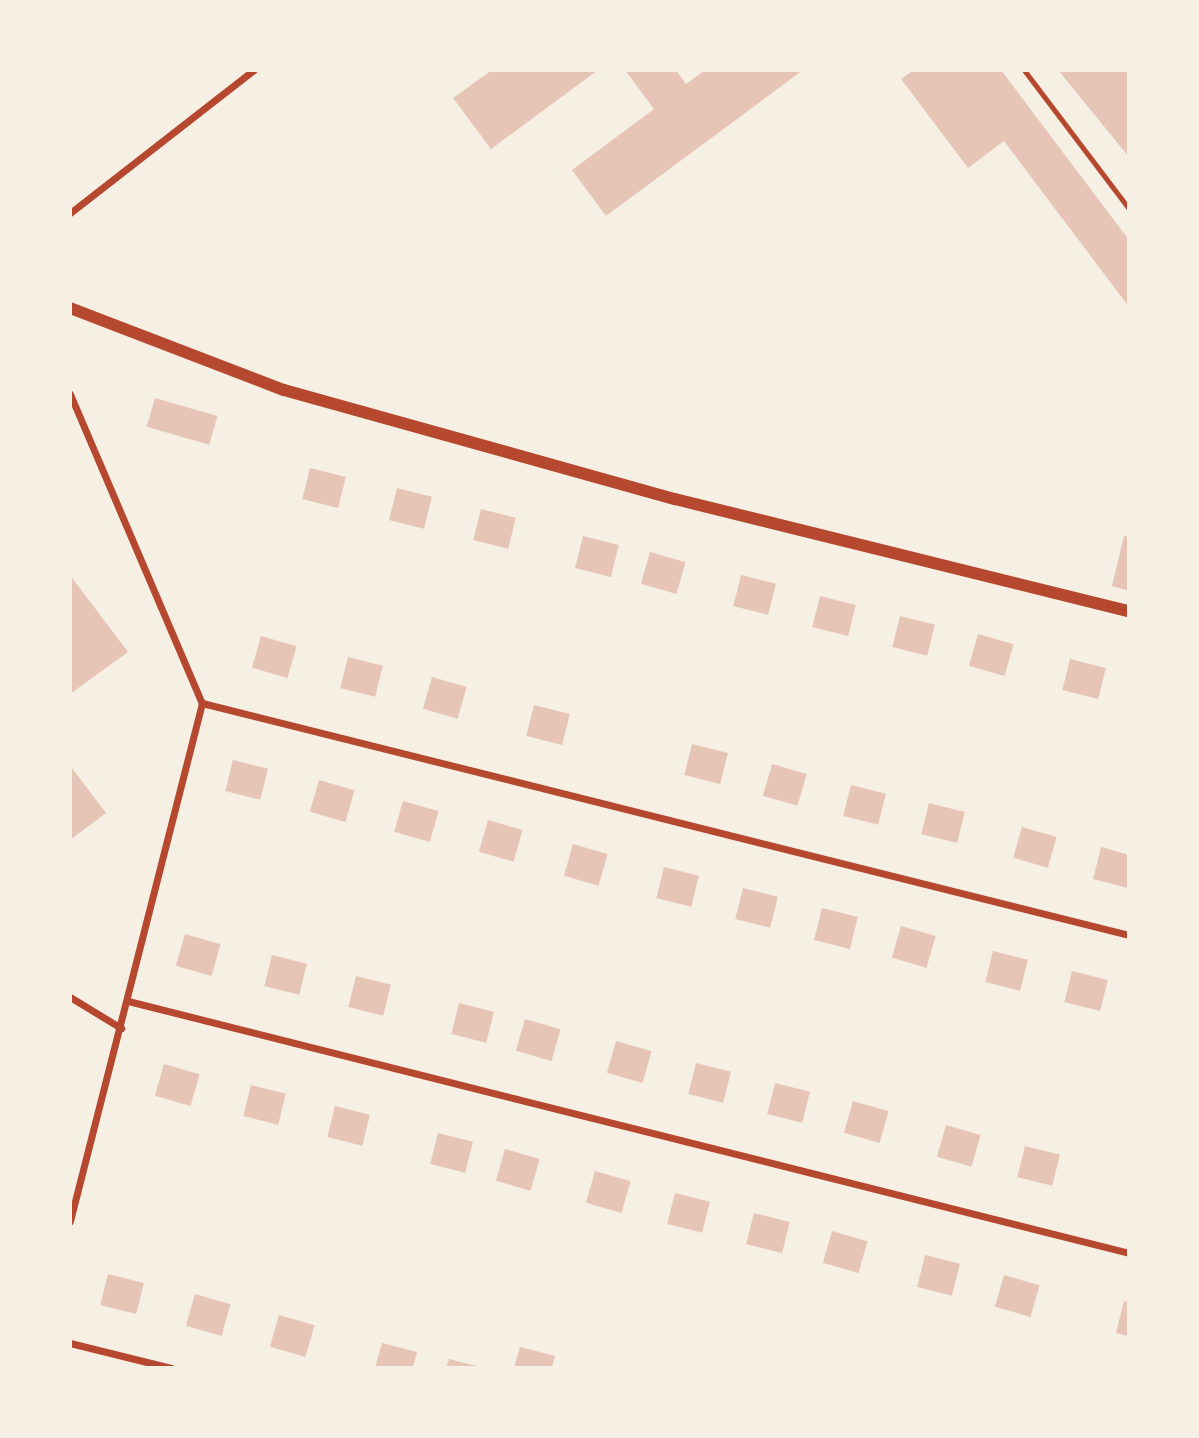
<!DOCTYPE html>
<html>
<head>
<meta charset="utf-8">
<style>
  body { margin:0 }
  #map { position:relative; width:1199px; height:1438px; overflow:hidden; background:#f6efe4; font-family:Manrope,sans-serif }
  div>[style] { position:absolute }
  .building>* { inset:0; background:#e6c5b7; transform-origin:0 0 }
  .service>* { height:5px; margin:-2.5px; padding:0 2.5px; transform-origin:2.5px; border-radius:2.5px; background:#b5482f }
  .minor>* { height:7px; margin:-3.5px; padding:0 3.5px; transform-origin:3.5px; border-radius:3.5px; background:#b5482f }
  .tertiary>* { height:12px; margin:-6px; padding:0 6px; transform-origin:6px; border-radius:6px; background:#b5482f }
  span { translate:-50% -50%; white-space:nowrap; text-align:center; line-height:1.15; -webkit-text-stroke:7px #f6efe4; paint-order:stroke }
  .frame { position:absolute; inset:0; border:72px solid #f6efe4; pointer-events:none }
</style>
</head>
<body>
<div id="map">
  <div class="building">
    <i style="clip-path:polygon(492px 70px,598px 70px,491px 149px,453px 98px)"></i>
    <i style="clip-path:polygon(625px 70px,676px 70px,686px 84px,705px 70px,803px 70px,606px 216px,572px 170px,654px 109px)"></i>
    <i style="clip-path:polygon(914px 70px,1001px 70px,1129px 240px,1129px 307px,1004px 141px,968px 168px,901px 79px)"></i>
    <i style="clip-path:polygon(1058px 70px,1129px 70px,1129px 157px)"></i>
    <i style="left:155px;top:398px;width:65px;height:30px;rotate:16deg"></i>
    <i style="left:310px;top:468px;width:37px;height:32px;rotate:14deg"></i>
    <i style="left:397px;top:488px;width:36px;height:33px;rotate:14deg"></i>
    <i style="left:481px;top:509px;width:36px;height:32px;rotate:14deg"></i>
    <i style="left:583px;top:536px;width:37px;height:33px;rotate:14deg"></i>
    <i style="clip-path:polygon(1124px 536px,1129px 537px,1129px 591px,1112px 586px)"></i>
    <i style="left:650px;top:552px;width:37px;height:33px;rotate:16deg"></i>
    <i style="clip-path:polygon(70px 575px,128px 652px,70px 694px)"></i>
    <i style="left:741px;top:575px;width:36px;height:32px;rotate:14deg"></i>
    <i style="left:820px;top:596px;width:37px;height:32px;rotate:14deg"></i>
    <i style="left:900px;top:616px;width:36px;height:32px;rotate:14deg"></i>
    <i style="left:978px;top:634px;width:37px;height:33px;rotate:16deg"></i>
    <i style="left:261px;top:636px;width:37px;height:33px;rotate:16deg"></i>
    <i style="left:348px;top:657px;width:36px;height:32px;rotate:14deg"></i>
    <i style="left:1070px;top:659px;width:37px;height:32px;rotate:14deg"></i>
    <i style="left:432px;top:677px;width:36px;height:33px;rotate:16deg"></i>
    <i style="left:534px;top:705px;width:37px;height:32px;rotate:14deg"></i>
    <i style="left:692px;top:744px;width:37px;height:32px;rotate:14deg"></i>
    <i style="left:233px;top:760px;width:36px;height:32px;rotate:14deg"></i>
    <i style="left:772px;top:764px;width:36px;height:33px;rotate:16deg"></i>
    <i style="clip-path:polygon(72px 768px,106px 813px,70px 840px,70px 770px)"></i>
    <i style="left:319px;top:780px;width:37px;height:33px;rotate:16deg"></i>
    <i style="left:851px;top:785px;width:36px;height:32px;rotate:14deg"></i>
    <i style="left:403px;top:801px;width:37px;height:32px;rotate:16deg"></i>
    <i style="left:929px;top:803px;width:37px;height:32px;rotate:14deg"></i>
    <i style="left:488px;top:820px;width:36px;height:33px;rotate:16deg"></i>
    <i style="left:1022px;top:827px;width:36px;height:32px;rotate:16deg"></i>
    <i style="left:573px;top:844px;width:36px;height:33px;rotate:16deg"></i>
    <i style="clip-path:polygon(1101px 847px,1129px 855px,1128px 888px,1093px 879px)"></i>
    <i style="left:664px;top:867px;width:36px;height:32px;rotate:14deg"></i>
    <i style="left:743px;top:888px;width:36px;height:32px;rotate:14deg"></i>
    <i style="left:822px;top:908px;width:37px;height:33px;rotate:14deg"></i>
    <i style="left:901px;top:926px;width:36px;height:33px;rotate:16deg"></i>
    <i style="left:185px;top:934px;width:37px;height:33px;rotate:16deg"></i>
    <i style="left:993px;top:951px;width:36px;height:32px;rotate:14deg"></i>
    <i style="left:272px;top:955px;width:36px;height:32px;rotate:14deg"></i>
    <i style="left:1072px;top:971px;width:37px;height:32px;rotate:14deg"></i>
    <i style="left:356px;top:976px;width:36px;height:32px;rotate:14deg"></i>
    <i style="left:459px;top:1003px;width:36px;height:32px;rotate:14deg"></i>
    <i style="left:525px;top:1019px;width:37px;height:33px;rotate:16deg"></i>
    <i style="left:616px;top:1041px;width:37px;height:33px;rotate:16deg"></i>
    <i style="left:696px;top:1063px;width:36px;height:32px;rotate:14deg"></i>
    <i style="left:164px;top:1064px;width:37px;height:33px;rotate:16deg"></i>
    <i style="left:775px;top:1083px;width:36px;height:32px;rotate:14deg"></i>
    <i style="left:251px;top:1085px;width:36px;height:32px;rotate:14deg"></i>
    <i style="left:853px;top:1101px;width:37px;height:33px;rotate:16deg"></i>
    <i style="left:335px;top:1106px;width:36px;height:32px;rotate:14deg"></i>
    <i style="left:946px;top:1125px;width:36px;height:33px;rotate:16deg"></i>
    <i style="left:438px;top:1133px;width:36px;height:32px;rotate:14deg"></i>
    <i style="left:1025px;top:1146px;width:36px;height:32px;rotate:14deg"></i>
    <i style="left:505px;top:1149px;width:36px;height:33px;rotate:16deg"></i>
    <i style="left:595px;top:1171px;width:37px;height:33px;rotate:16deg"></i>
    <i style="left:675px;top:1193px;width:36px;height:32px;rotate:14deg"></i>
    <i style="left:754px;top:1213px;width:37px;height:32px;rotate:14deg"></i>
    <i style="left:832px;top:1231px;width:37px;height:33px;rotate:16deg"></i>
    <i style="left:925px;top:1255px;width:36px;height:33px;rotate:14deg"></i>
    <i style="left:108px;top:1274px;width:37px;height:32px;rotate:14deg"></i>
    <i style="left:1004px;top:1275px;width:37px;height:33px;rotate:16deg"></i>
    <i style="left:195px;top:1294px;width:37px;height:33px;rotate:16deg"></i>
    <i style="clip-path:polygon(1124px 1301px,1129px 1303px,1129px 1336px,1116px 1333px)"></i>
    <i style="left:279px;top:1315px;width:37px;height:33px;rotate:16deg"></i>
    <i style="clip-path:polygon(382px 1343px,417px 1352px,413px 1368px,375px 1368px)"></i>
    <i style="clip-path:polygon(520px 1347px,555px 1356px,552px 1368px,514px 1368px)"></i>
    <i style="clip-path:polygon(449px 1359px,481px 1367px,481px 1368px,446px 1368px)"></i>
  </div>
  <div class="service">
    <i style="left:1024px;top:70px;width:174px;rotate:52.9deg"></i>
  </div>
  <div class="minor">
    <i style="left:70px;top:213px;width:233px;rotate:-37.9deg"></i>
    <i style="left:70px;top:394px;width:336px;rotate:66.9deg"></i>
    <i style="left:202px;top:703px;width:535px;rotate:104.3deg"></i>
    <i style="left:202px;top:703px;width:956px;rotate:14.05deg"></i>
    <i style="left:70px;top:997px;width:60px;rotate:31.3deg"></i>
    <i style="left:128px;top:1001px;width:1032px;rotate:14.13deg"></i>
    <i style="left:70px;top:1343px;width:104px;rotate:13.9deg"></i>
  </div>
  <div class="tertiary">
    <i style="left:70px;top:308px;width:229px;rotate:21deg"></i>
    <i style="left:284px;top:390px;width:406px;rotate:15.6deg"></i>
    <i style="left:675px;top:499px;width:468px;rotate:13.9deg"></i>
  </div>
  <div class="frame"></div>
</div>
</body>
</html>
